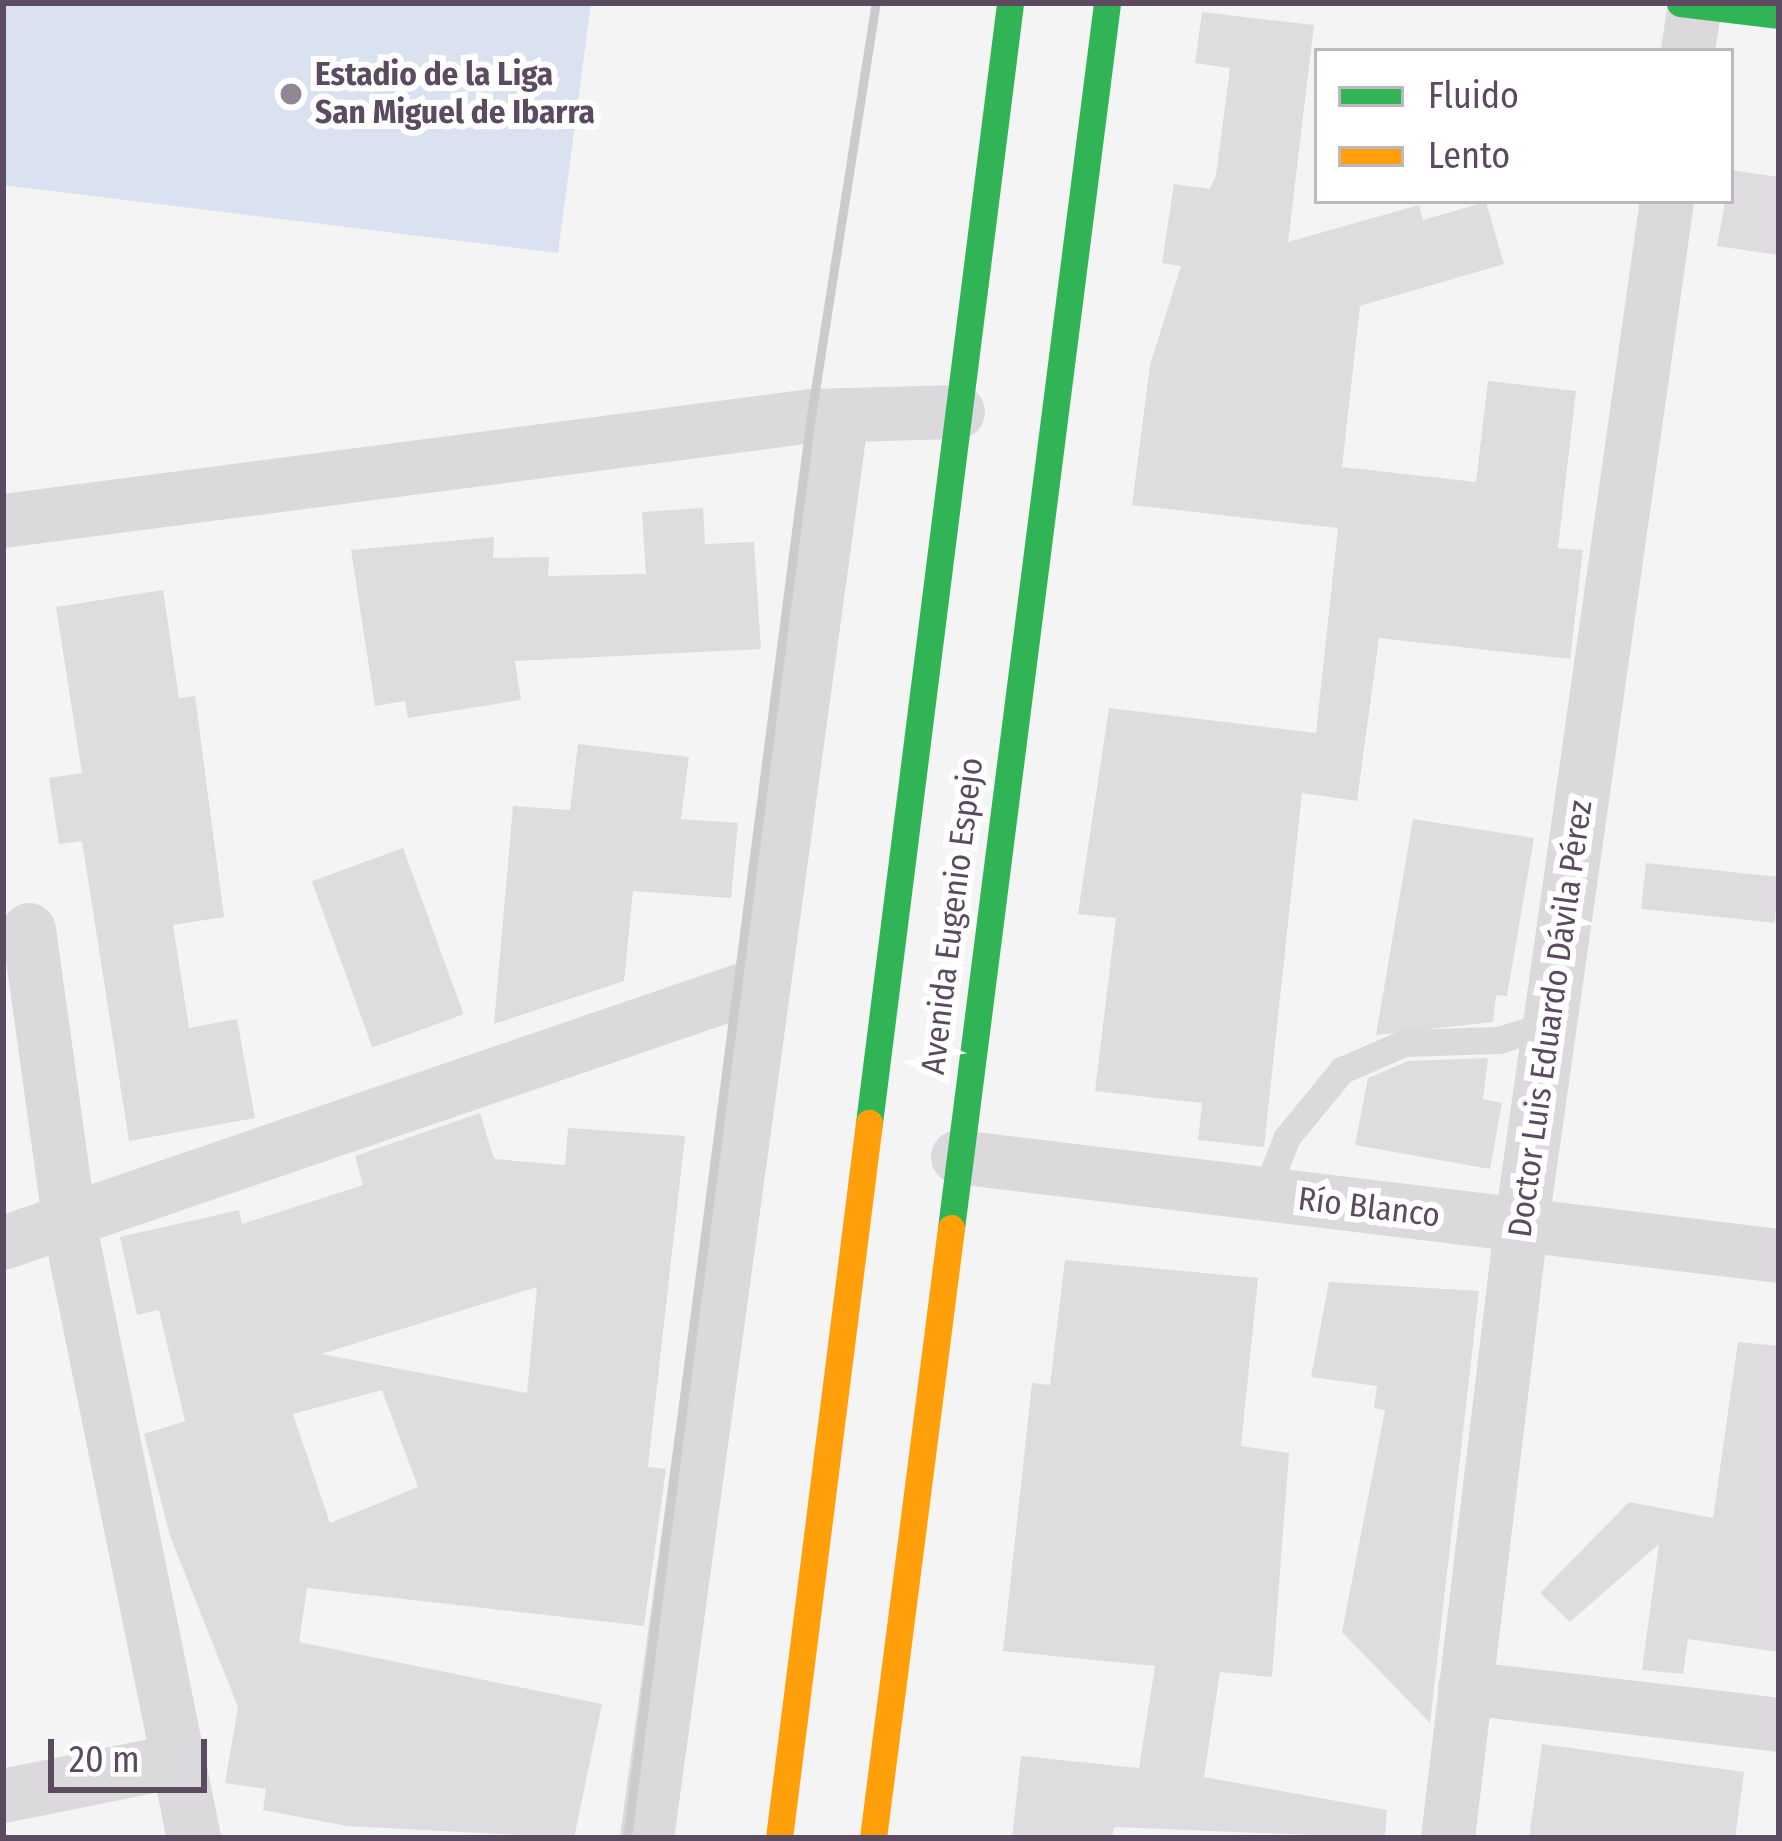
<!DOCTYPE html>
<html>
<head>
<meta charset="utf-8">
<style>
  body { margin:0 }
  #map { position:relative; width:1782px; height:1841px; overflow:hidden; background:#f4f4f4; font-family:"Fira Sans Condensed",sans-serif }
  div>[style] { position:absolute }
  .green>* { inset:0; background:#dae1f1 }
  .building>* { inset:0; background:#dfdcdf; transform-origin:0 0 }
  .lane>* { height:27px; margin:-13.5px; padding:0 13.5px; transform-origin:13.5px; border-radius:13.5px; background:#dcd9dd }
  .street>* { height:54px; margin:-27px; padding:0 27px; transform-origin:27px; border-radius:27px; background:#dcd9dd }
  .fast>* { height:27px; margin:-13.5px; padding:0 13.5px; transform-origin:13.5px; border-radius:13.5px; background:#30b455 }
  .slow>* { height:27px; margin:-13.5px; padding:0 13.5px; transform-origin:13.5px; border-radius:13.5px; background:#ff9f0a }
  .rail>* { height:9px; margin:-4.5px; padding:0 4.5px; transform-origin:4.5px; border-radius:4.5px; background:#cccacd }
  .dots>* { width:33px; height:33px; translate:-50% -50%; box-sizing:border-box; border:6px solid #fff; border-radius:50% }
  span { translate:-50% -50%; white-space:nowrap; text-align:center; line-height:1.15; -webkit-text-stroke:12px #fff; paint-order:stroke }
  .poi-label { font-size:33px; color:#5b4a60; font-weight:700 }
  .left { translate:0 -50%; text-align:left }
  .street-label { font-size:33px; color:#5b4a60 }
  .frame { position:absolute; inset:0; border:6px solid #5b4a60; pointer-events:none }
  .legend { position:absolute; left:1314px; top:48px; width:420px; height:156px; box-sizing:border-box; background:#fff; border:3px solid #bdb7bf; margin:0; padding:15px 21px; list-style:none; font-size:36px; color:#5b4a60 }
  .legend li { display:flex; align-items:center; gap:24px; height:60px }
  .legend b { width:60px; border:3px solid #bdb7bf }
  .scale { position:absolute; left:48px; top:1739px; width:159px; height:54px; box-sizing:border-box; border:6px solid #5b4a60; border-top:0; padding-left:15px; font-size:36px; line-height:42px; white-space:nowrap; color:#5b4a60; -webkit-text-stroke:9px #fff; paint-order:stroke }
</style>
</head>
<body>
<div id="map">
  <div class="green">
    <i style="clip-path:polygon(3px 3px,591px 3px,558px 253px,3px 185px)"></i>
  </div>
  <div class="building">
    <i style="clip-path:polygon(1202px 12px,1314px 25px,1288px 242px,1419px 205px,1423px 220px,1486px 202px,1504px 264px,1360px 306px,1342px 467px,1476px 482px,1488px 381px,1576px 391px,1558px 548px,1583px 550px,1570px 659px,1379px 638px,1357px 801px,1302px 793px,1264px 1147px,1198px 1140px,1202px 1103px,1095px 1091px,1116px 918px,1078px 914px,1109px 708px,1316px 733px,1338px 528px,1132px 505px,1150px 365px,1181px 266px,1162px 263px,1174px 184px,1210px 189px,1216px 175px,1230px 68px,1195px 63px)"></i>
    <i style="clip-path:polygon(1731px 170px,1779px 177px,1779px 255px,1717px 246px)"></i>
    <i style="clip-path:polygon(703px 508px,705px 544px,754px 542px,761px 649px,515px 661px,521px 700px,408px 718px,405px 701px,375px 706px,351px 550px,494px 537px,493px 558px,549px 557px,548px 576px,646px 574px,642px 512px)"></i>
    <i style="clip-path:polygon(163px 590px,179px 698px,195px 696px,224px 917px,173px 925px,189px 1028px,237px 1019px,255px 1118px,129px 1141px,82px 841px,59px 844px,49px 778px,82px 773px,56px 607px)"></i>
    <i style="clip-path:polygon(578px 744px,689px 757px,681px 819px,738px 823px,731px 898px,633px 891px,624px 981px,494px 1024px,513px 806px,570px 810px)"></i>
    <i style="clip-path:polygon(1413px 819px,1534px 838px,1507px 996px,1496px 995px,1493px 1022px,1376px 1035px)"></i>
    <i style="left:403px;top:848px;width:177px;height:97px;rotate:70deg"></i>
    <i style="left:1646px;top:863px;width:134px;height:46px;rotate:6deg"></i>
    <i style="clip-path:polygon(1488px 1058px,1483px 1099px,1502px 1103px,1490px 1169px,1355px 1145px,1368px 1078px,1408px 1061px)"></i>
    <i style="clip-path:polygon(evenodd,480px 1113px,494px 1159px,565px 1165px,568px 1128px,685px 1136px,648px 1467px,666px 1469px,644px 1626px,307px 1588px,299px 1642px,602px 1704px,574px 1838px,347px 1826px,263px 1810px,266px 1789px,225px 1783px,238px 1707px,170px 1536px,144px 1434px,185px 1421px,159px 1310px,137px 1315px,120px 1237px,239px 1210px,242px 1224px,363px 1185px,355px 1156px,480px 1113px,537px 1287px,527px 1393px,321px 1354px,537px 1287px,480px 1113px,382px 1390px,418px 1487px,330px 1523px,293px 1414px,382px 1390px)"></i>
    <i style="clip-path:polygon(1065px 1260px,1258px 1278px,1241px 1446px,1289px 1453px,1272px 1677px,1220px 1672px,1204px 1777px,1387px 1810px,1385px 1838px,1114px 1827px,1112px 1838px,1012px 1838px,1021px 1756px,1139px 1768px,1155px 1666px,1003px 1651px,1032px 1383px,1050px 1385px)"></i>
    <i style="clip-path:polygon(1329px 1282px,1479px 1291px,1430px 1723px,1342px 1632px,1385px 1410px,1374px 1408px,1377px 1386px,1311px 1377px)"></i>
    <i style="clip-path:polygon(1738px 1342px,1779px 1346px,1779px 1652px,1688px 1639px,1683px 1674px,1642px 1670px,1659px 1544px,1570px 1622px,1540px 1593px,1629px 1502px,1713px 1518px)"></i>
    <i style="clip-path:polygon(1542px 1744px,1744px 1772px,1735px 1838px,1529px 1838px)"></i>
  </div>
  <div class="lane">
    <i style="left:1264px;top:1195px;width:62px;rotate:-68.4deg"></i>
    <i style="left:1287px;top:1137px;width:87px;rotate:-50.6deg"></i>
    <i style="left:1342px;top:1070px;width:68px;rotate:-23.5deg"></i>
    <i style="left:1404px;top:1043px;width:95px;rotate:-1.8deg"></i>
    <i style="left:1499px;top:1040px;width:53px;rotate:-17.4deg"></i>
  </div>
  <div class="street">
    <i style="left:1688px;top:51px;width:49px;rotate:-81.7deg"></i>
    <i style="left:3px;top:521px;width:815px;rotate:-7.4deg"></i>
    <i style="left:811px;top:416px;width:147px;rotate:-1.6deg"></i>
    <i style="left:29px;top:930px;width:300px;rotate:82.1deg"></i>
    <i style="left:70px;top:1227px;width:623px;rotate:78.53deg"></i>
    <i style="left:958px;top:1157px;width:827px;rotate:6.88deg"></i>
    <i style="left:3px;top:1243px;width:797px;rotate:-18.89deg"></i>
    <i style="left:1465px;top:1688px;width:316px;rotate:6.7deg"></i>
    <i style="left:3px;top:1796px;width:177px;rotate:-11.4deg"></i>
    <i style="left:647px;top:1838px;width:1436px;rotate:-82.2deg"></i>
    <i style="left:1448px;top:1838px;width:614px;rotate:-83.18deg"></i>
    <i style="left:1521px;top:1228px;width:1037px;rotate:-81.91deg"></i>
  </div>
  <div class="fast">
    <i style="left:1680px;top:3px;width:100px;rotate:6.9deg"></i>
    <i style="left:869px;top:1123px;width:1129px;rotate:-82.82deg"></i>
    <i style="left:951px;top:1228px;width:1235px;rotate:-82.74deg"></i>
  </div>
  <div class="slow">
    <i style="left:779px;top:1838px;width:721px;rotate:-82.83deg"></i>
    <i style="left:873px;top:1838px;width:615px;rotate:-82.71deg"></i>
  </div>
  <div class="rail">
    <i style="left:627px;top:1838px;width:1434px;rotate:-82.63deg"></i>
    <i style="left:811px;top:416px;width:418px;rotate:-81.1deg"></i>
  </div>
  <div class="dots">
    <i style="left:291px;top:94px;background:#918694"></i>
  </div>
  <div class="poi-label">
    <span class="left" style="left:315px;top:94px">Estadio de la Liga<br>San Miguel de Ibarra</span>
  </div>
  <div class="street-label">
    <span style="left:953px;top:916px;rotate:-83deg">Avenida Eugenio Espejo</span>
    <span style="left:1551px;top:1019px;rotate:-82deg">Doctor Luis Eduardo Dávila Pérez</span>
    <span style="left:1369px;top:1208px;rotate:7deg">Río Blanco</span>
  </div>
  <div class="frame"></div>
  <ul class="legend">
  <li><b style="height:15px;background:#30b455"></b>Fluido</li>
  <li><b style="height:15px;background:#ff9f0a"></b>Lento</li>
  </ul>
  <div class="scale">20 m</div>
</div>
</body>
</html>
